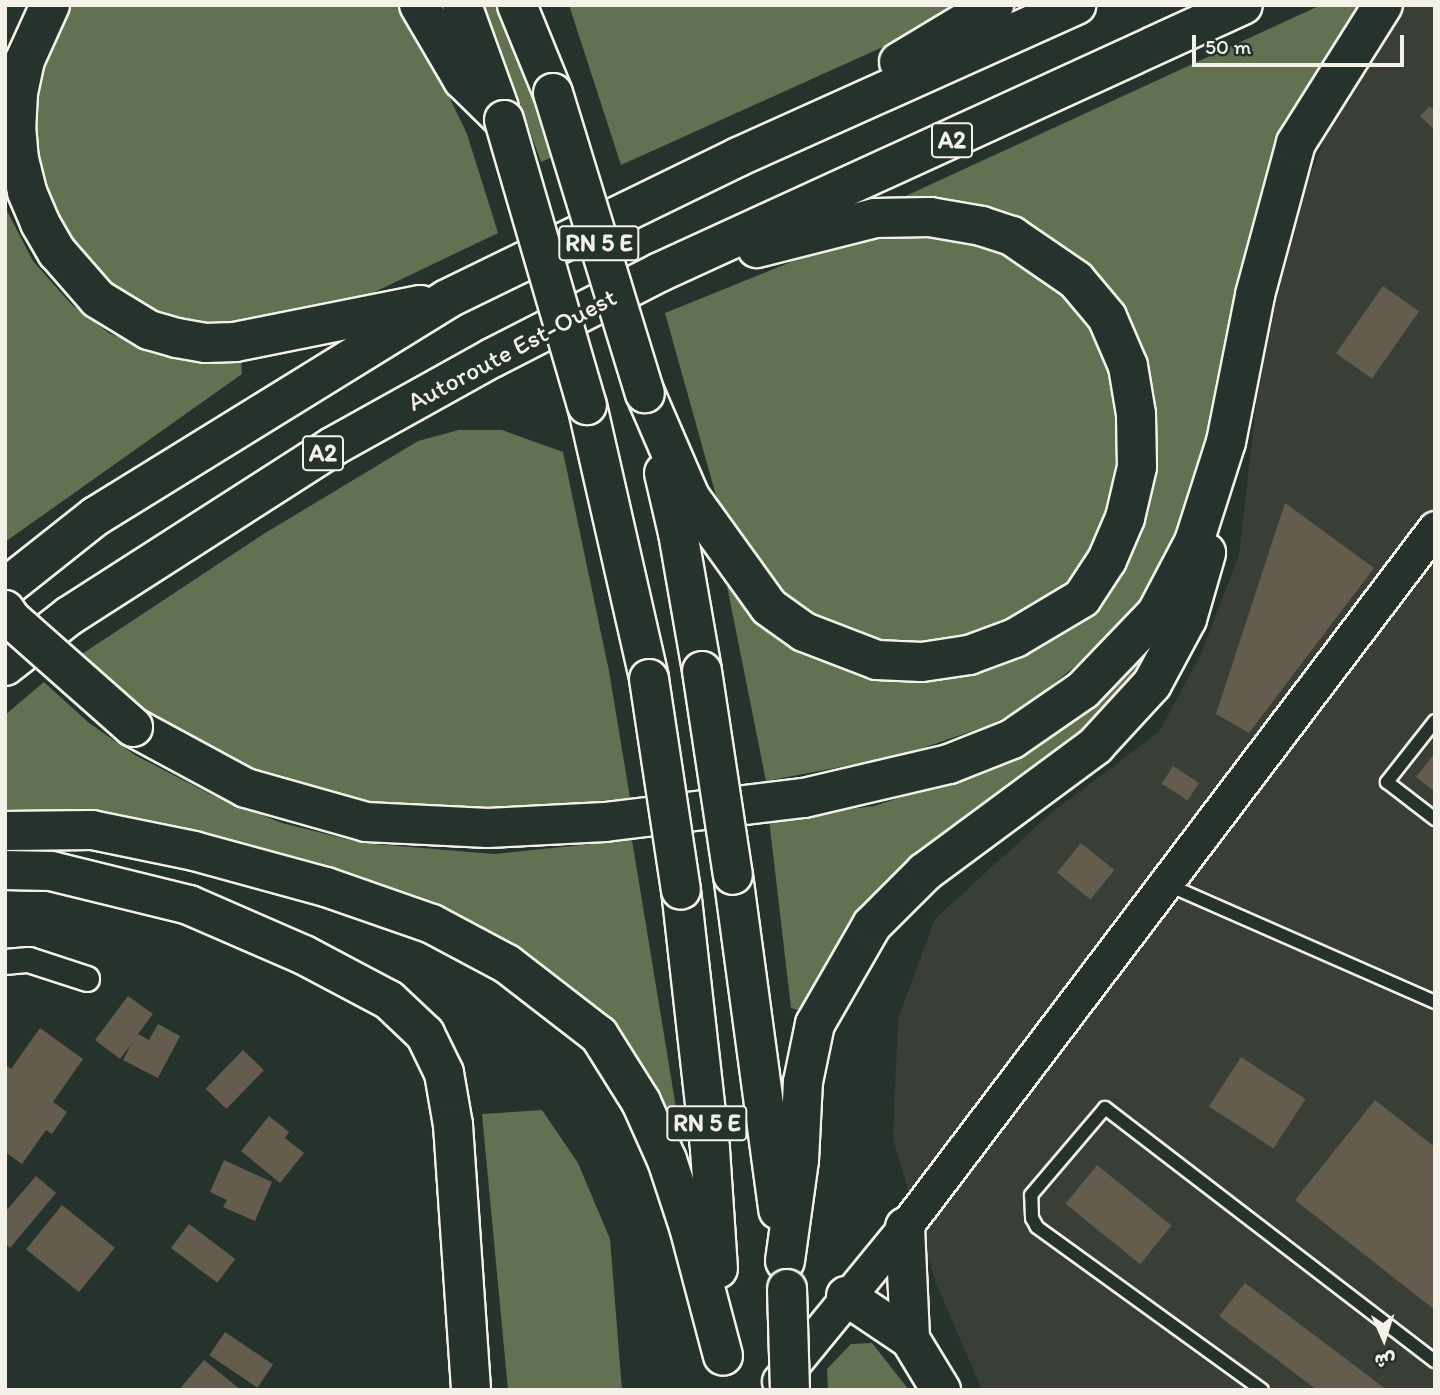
<!DOCTYPE html>
<html>
<head>
<meta charset="utf-8">
<style>
  body { margin:0 }
  #map { position:relative; width:1440px; height:1395px; overflow:hidden; background:#26332d; font-family:Itim,"Playpen Sans Arabic",sans-serif }
  div>[style] { position:absolute }
  .built>* { inset:0; background:#393f37 }
  .green>* { inset:0; background:#627152 }
  .building>* { inset:0; background:#645c4d; transform-origin:0 0 }
  .roads { filter:drop-shadow(2px 0 #f4f1e8) drop-shadow(-2px 0 #f4f1e8) drop-shadow(0 2px #f4f1e8) drop-shadow(0 -2px #f4f1e8) }
  .lane>* { height:12px; margin:-6px; padding:0 6px; transform-origin:6px; border-radius:6px; background:#26332d }
  .street>* { height:24px; margin:-12px; padding:0 12px; transform-origin:12px; border-radius:12px; background:#26332d }
  .secondary>* { height:33px; margin:-16.5px; padding:0 16.5px; transform-origin:16.5px; border-radius:16.5px; background:#26332d }
  .highway>* { height:38px; margin:-19px; padding:0 19px; transform-origin:19px; border-radius:19px; background:#26332d }
  .bridges { filter:drop-shadow(2px 0 #f4f1e8) drop-shadow(-2px 0 #f4f1e8) drop-shadow(0 2px #f4f1e8) drop-shadow(0 -2px #f4f1e8) }
  .highway-bridge>* { height:38px; margin:-19px; padding:0 19px; transform-origin:19px; border-radius:19px; background:#26332d }
  span { translate:-50% -50%; white-space:nowrap; text-align:center; line-height:1.15; -webkit-text-stroke:7px #26332d; paint-order:stroke }
  .shield-label span { padding:2px 5px; background:#26332d; border:2px solid; border-radius:5px; -webkit-text-stroke-width:0 }
  .shield-label { font-size:24px; color:#f4f1e8; font-weight:700 }
  .street-label { font-size:26px; color:#f4f1e8 }
  .frame { position:absolute; inset:0; border:7px solid #f4f1e8; pointer-events:none }
  .north { position:absolute; left:1349px; top:1304px; width:70px; height:70px; -webkit-text-stroke:5px #26332d; paint-order:stroke; rotate:177deg; font-size:19px; font-weight:700; line-height:28px; text-align:center; color:#f4f1e8 }
  .north::after { content:''; display:block; margin:auto; width:24px; height:32px; background:#f4f1e8; clip-path:polygon(50% 0,100% 100%,50% 72%,0 100%) }
  .scale { position:absolute; left:1192px; top:35px; width:212px; height:32px; box-sizing:border-box; border:4px solid #f4f1e8; border-top:0; padding-left:9px; font-size:21px; line-height:24px; white-space:nowrap; color:#f4f1e8; -webkit-text-stroke:5px #26332d; paint-order:stroke }
</style>
</head>
<body>
<div id="map">
  <div class="built">
    <i style="clip-path:polygon(1401px 5px,1435px 5px,1435px 1390px,982px 1390px,936px 1283px,893px 1139px,898px 1019px,935px 919px,1051px 813px,1159px 732px,1201px 654px,1239px 555px,1261px 361px,1302px 197px,1339px 101px)"></i>
  </div>
  <div class="green">
    <i style="clip-path:polygon(73px 5px,405px 5px,467px 134px,498px 233px,358px 300px,225px 329px,152px 314px,123px 299px,63px 235px,41px 181px,34px 131px,37px 79px,62px 18px)"></i>
    <i style="clip-path:polygon(484px 5px,505px 5px,557px 155px,541px 162px)"></i>
    <i style="clip-path:polygon(569px 5px,976px 5px,621px 165px)"></i>
    <i style="clip-path:polygon(1321px 5px,1372px 5px,1335px 57px,1166px 567px,1146px 598px,1073px 668px,1027px 705px,993px 724px,899px 756px,766px 781px,725px 576px,882px 678px,1118px 574px,1139px 536px,1157px 473px,1153px 387px,1143px 348px,1119px 303px,1092px 271px,886px 205px)"></i>
    <i style="clip-path:polygon(5px 207px,33px 261px,71px 304px,109px 333px,165px 357px,241px 358px,242px 374px,5px 542px)"></i>
    <i style="clip-path:polygon(931px 233px,1007px 249px,1066px 291px,1092px 326px,1110px 358px,1122px 408px,1118px 497px,1098px 541px,1070px 580px,1049px 601px,1014px 626px,944px 647px,847px 639px,770px 592px,722px 517px,665px 313px,855px 236px)"></i>
    <i style="clip-path:polygon(459px 430px,502px 430px,563px 452px,609px 671px,630px 798px,476px 813px,361px 802px,281px 785px,177px 733px,139px 707px,82px 654px,262px 535px,418px 441px)"></i>
    <i style="clip-path:polygon(1148px 653px,1119px 699px,1088px 732px,947px 829px,885px 881px,845px 932px,801px 1011px,791px 1008px,769px 819px,874px 806px,933px 787px,1102px 696px)"></i>
    <i style="clip-path:polygon(44px 682px,89px 723px,135px 755px,212px 795px,282px 823px,362px 843px,494px 854px,632px 840px,679px 1126px,646px 1074px,554px 981px,166px 830px,71px 810px,5px 812px,5px 715px)"></i>
    <i style="clip-path:polygon(542px 1110px,578px 1163px,610px 1239px,622px 1390px,508px 1390px,482px 1114px)"></i>
    <i style="clip-path:polygon(872px 1343px,909px 1390px,828px 1390px,827px 1369px,851px 1344px)"></i>
  </div>
  <div class="building">
    <i style="clip-path:polygon(1430px 106px,1435px 111px,1435px 130px,1420px 116px)"></i>
    <i style="left:1383px;top:286px;width:44px;height:82px;rotate:35deg"></i>
    <i style="clip-path:polygon(1285px 503px,1374px 568px,1249px 733px,1216px 714px)"></i>
    <i style="clip-path:polygon(1435px 753px,1435px 792px,1416px 777px)"></i>
    <i style="left:1173px;top:766px;width:31px;height:21px;rotate:33deg"></i>
    <i style="left:1081px;top:843px;width:43px;height:38px;rotate:39deg"></i>
    <i style="clip-path:polygon(128px 996px,153px 1014px,138px 1034px,149px 1040px,158px 1024px,180px 1036px,158px 1078px,123px 1060px,132px 1043px,120px 1059px,95px 1040px)"></i>
    <i style="clip-path:polygon(40px 1028px,83px 1059px,53px 1102px,67px 1112px,52px 1134px,46px 1130px,22px 1164px,5px 1152px,5px 1064px,11px 1069px)"></i>
    <i style="left:243px;top:1050px;width:29px;height:54px;rotate:44deg"></i>
    <i style="left:1241px;top:1057px;width:77px;height:59px;rotate:33deg"></i>
    <i style="clip-path:polygon(1375px 1100px,1435px 1147px,1435px 1310px,1295px 1200px)"></i>
    <i style="clip-path:polygon(269px 1116px,289px 1132px,285px 1138px,304px 1153px,280px 1183px,241px 1151px)"></i>
    <i style="clip-path:polygon(224px 1160px,272px 1182px,255px 1221px,223px 1207px,227px 1200px,210px 1192px)"></i>
    <i style="left:1097px;top:1165px;width:96px;height:50px;rotate:39deg"></i>
    <i style="clip-path:polygon(36px 1176px,56px 1193px,10px 1248px,5px 1243px,5px 1212px)"></i>
    <i style="left:62px;top:1205px;width:68px;height:57px;rotate:39deg"></i>
    <i style="left:189px;top:1224px;width:58px;height:30px;rotate:37deg"></i>
    <i style="clip-path:polygon(1245px 1283px,1387px 1390px,1317px 1390px,1219px 1316px)"></i>
    <i style="left:225px;top:1332px;width:58px;height:28px;rotate:34deg"></i>
    <i style="clip-path:polygon(204px 1360px,241px 1390px,179px 1390px)"></i>
  </div>
  <div class="roads">
    <div class="lane">
      <i style="left:1435px;top:721px;width:78px;rotate:128.2deg"></i>
      <i style="left:1387px;top:782px;width:61px;rotate:37.6deg"></i>
      <i style="left:1166px;top:884px;width:294px;rotate:23.7deg"></i>
      <i style="left:1262px;top:1390px;width:278px;rotate:-144.1deg"></i>
      <i style="left:1037px;top:1227px;width:10px;rotate:-119deg"></i>
      <i style="left:1032px;top:1218px;width:23px;rotate:-92deg"></i>
      <i style="left:1031px;top:1195px;width:114px;rotate:-49.6deg"></i>
      <i style="left:1105px;top:1108px;width:416px;rotate:37.5deg"></i>
    </div>
    <div class="street">
      <i style="left:5px;top:962px;width:24px;rotate:-5deg"></i>
      <i style="left:29px;top:960px;width:61px;rotate:18.1deg"></i>
    </div>
    <div class="secondary">
      <i style="left:779px;top:1381px;width:199px;rotate:-50.7deg"></i>
      <i style="left:905px;top:1227px;width:877px;rotate:-52.83deg"></i>
    </div>
    <div class="highway">
      <i style="left:50px;top:5px;width:60px;rotate:114.4deg"></i>
      <i style="left:25px;top:60px;width:34px;rotate:102deg"></i>
      <i style="left:18px;top:93px;width:33px;rotate:93deg"></i>
      <i style="left:16px;top:126px;width:33px;rotate:85deg"></i>
      <i style="left:19px;top:159px;width:34px;rotate:76deg"></i>
      <i style="left:27px;top:192px;width:34px;rotate:67deg"></i>
      <i style="left:40px;top:223px;width:34px;rotate:60deg"></i>
      <i style="left:57px;top:252px;width:62px;rotate:48.9deg"></i>
      <i style="left:98px;top:299px;width:60px;rotate:31.3deg"></i>
      <i style="left:149px;top:330px;width:29px;rotate:16deg"></i>
      <i style="left:177px;top:338px;width:29px;rotate:10deg"></i>
      <i style="left:206px;top:343px;width:29px;rotate:-2deg"></i>
      <i style="left:235px;top:342px;width:189px;rotate:-11.3deg"></i>
      <i style="left:419px;top:5px;width:87px;rotate:59.6deg"></i>
      <i style="left:463px;top:80px;width:57px;rotate:44.3deg"></i>
      <i style="left:462px;top:5px;width:109px;rotate:70.2deg"></i>
      <i style="left:517px;top:5px;width:95px;rotate:67.8deg"></i>
      <i style="left:899px;top:62px;width:111px;rotate:-31deg"></i>
      <i style="left:645px;top:393px;width:113px;rotate:66.6deg"></i>
      <i style="left:690px;top:497px;width:135px;rotate:54.3deg"></i>
      <i style="left:769px;top:607px;width:43px;rotate:35.5deg"></i>
      <i style="left:804px;top:632px;width:78px;rotate:21deg"></i>
      <i style="left:877px;top:660px;width:45px;rotate:2.5deg"></i>
      <i style="left:922px;top:662px;width:48px;rotate:-8.5deg"></i>
      <i style="left:969px;top:655px;width:49px;rotate:-20.3deg"></i>
      <i style="left:1015px;top:638px;width:78px;rotate:-30.8deg"></i>
      <i style="left:1082px;top:598px;width:45px;rotate:-56.7deg"></i>
      <i style="left:1107px;top:560px;width:46px;rotate:-66.8deg"></i>
      <i style="left:1125px;top:518px;width:52px;rotate:-76.8deg"></i>
      <i style="left:1137px;top:467px;width:53px;rotate:-91.1deg"></i>
      <i style="left:1136px;top:414px;width:49px;rotate:-99.5deg"></i>
      <i style="left:1128px;top:366px;width:53px;rotate:-113.2deg"></i>
      <i style="left:1107px;top:317px;width:48px;rotate:-130deg"></i>
      <i style="left:1076px;top:280px;width:78px;rotate:-145.5deg"></i>
      <i style="left:1012px;top:236px;width:32px;rotate:-162deg"></i>
      <i style="left:982px;top:226px;width:53px;rotate:-170.2deg"></i>
      <i style="left:930px;top:217px;width:55px;rotate:179deg"></i>
      <i style="left:875px;top:218px;width:122px;rotate:165.7deg"></i>
      <i style="left:587px;top:405px;width:281px;rotate:77.2deg"></i>
      <i style="left:664px;top:473px;width:62px;rotate:76.9deg"></i>
      <i style="left:678px;top:533px;width:140px;rotate:80.1deg"></i>
      <i style="left:5px;top:588px;width:116px;rotate:-38.4deg"></i>
      <i style="left:96px;top:516px;width:413px;rotate:-31.7deg"></i>
      <i style="left:447px;top:299px;width:324px;rotate:-26deg"></i>
      <i style="left:738px;top:157px;width:371px;rotate:-24.2deg"></i>
      <i style="left:5px;top:666px;width:81px;rotate:-38deg"></i>
      <i style="left:69px;top:616px;width:313px;rotate:-32.7deg"></i>
      <i style="left:332px;top:447px;width:183px;rotate:-29.1deg"></i>
      <i style="left:492px;top:358px;width:189px;rotate:-27.1deg"></i>
      <i style="left:660px;top:272px;width:641px;rotate:-24.61deg"></i>
      <i style="left:133px;top:727px;width:128px;rotate:28.4deg"></i>
      <i style="left:246px;top:788px;width:125px;rotate:15.8deg"></i>
      <i style="left:366px;top:822px;width:122px;rotate:2.8deg"></i>
      <i style="left:488px;top:828px;width:117px;rotate:-2.9deg"></i>
      <i style="left:605px;top:822px;width:200px;rotate:-6.9deg"></i>
      <i style="left:804px;top:798px;width:149px;rotate:-13.2deg"></i>
      <i style="left:949px;top:764px;width:68px;rotate:-21.6deg"></i>
      <i style="left:1012px;top:739px;width:86px;rotate:-34.6deg"></i>
      <i style="left:1083px;top:690px;width:105px;rotate:-46.2deg"></i>
      <i style="left:1156px;top:614px;width:81px;rotate:-62.2deg"></i>
      <i style="left:1194px;top:542px;width:105px;rotate:-72.3deg"></i>
      <i style="left:1226px;top:442px;width:150px;rotate:-78.8deg"></i>
      <i style="left:1255px;top:295px;width:157px;rotate:-74.9deg"></i>
      <i style="left:1296px;top:143px;width:163px;rotate:-57.8deg"></i>
      <i style="left:5px;top:831px;width:87px;rotate:-0.7deg"></i>
      <i style="left:92px;top:830px;width:104px;rotate:11.6deg"></i>
      <i style="left:194px;top:851px;width:137px;rotate:15.3deg"></i>
      <i style="left:326px;top:887px;width:112px;rotate:19.2deg"></i>
      <i style="left:432px;top:924px;width:85px;rotate:28.1deg"></i>
      <i style="left:507px;top:964px;width:116px;rotate:37.7deg"></i>
      <i style="left:599px;top:1035px;width:79px;rotate:57.9deg"></i>
      <i style="left:641px;top:1102px;width:64px;rotate:65.9deg"></i>
      <i style="left:667px;top:1160px;width:71px;rotate:71.8deg"></i>
      <i style="left:689px;top:1227px;width:133px;rotate:75.2deg"></i>
      <i style="left:5px;top:870px;width:46px;rotate:1.2deg"></i>
      <i style="left:51px;top:871px;width:142px;rotate:13.8deg"></i>
      <i style="left:189px;top:905px;width:125px;rotate:23.5deg"></i>
      <i style="left:304px;top:955px;width:96px;rotate:27.9deg"></i>
      <i style="left:389px;top:1000px;width:50px;rotate:43.4deg"></i>
      <i style="left:425px;top:1034px;width:43px;rotate:64deg"></i>
      <i style="left:444px;top:1073px;width:53px;rotate:80.2deg"></i>
      <i style="left:453px;top:1125px;width:266px;rotate:86.1deg"></i>
      <i style="left:733px;top:875px;width:338px;rotate:82.3deg"></i>
      <i style="left:681px;top:890px;width:261px;rotate:83.6deg"></i>
      <i style="left:710px;top:1149px;width:120px;rotate:86.2deg"></i>
      <i style="left:905px;top:1227px;width:112px;rotate:87.4deg"></i>
      <i style="left:910px;top:1339px;width:60px;rotate:58.7deg"></i>
      <i style="left:785px;top:1261px;width:102px;rotate:-82.1deg"></i>
      <i style="left:799px;top:1160px;width:78px;rotate:-87.1deg"></i>
      <i style="left:803px;top:1082px;width:59px;rotate:-78.3deg"></i>
      <i style="left:815px;top:1024px;width:114px;rotate:-60.1deg"></i>
      <i style="left:872px;top:925px;width:75px;rotate:-45deg"></i>
      <i style="left:925px;top:872px;width:212px;rotate:-36.5deg"></i>
      <i style="left:1095px;top:746px;width:84px;rotate:-47.4deg"></i>
      <i style="left:1152px;top:684px;width:74px;rotate:-61.7deg"></i>
      <i style="left:1187px;top:619px;width:69px;rotate:-73.9deg"></i>
      <i style="left:846px;top:1296px;width:77px;rotate:33.9deg"></i>
    </div>
  </div>
  <div class="bridges">
    <div class="highway-bridge">
      <i style="left:553px;top:93px;width:314px;rotate:73deg"></i>
      <i style="left:504px;top:120px;width:297px;rotate:73.8deg"></i>
      <i style="left:5px;top:610px;width:11px;rotate:56deg"></i>
      <i style="left:11px;top:619px;width:163px;rotate:41.5deg"></i>
      <i style="left:702px;top:671px;width:206px;rotate:81.4deg"></i>
      <i style="left:649px;top:679px;width:213px;rotate:81.4deg"></i>
      <i style="left:787px;top:1289px;width:101px;rotate:88.3deg"></i>
    </div>
  </div>
  <div class="shield-label">
    <span style="left:952px;top:140px">A2</span>
    <span style="left:599px;top:243px">RN 5 E</span>
    <span style="left:323px;top:453px">A2</span>
    <span style="left:707px;top:1123px">RN 5 E</span>
  </div>
  <div class="street-label">
    <span style="left:512px;top:350px;rotate:-28deg">Autoroute Est-Ouest</span>
  </div>
  <div class="frame"></div>
  <div class="north">ش</div>
  <div class="scale">50 m</div>
</div>
</body>
</html>
